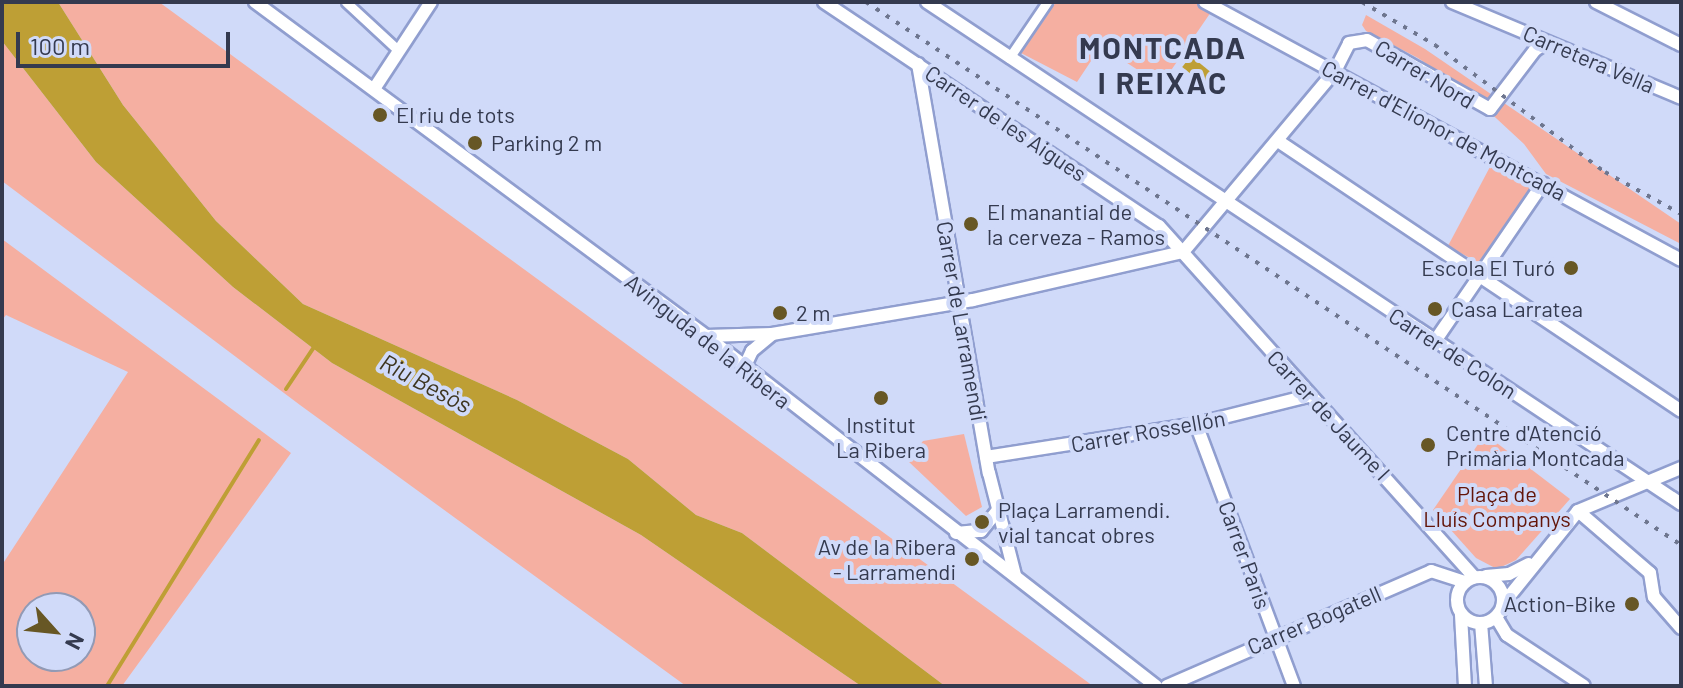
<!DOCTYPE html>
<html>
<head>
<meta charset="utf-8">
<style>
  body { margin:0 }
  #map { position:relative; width:1683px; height:688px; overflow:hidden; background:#d0daf9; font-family:Barlow,sans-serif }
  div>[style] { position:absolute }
  .green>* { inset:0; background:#f5afa1; transform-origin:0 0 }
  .water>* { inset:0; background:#be9f35; transform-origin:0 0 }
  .stream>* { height:4px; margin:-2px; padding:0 2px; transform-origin:2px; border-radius:2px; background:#be9f35 }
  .roads { filter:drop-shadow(2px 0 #909ecf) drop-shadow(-2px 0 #909ecf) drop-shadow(0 2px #909ecf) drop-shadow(0 -2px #909ecf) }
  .pedestrian>* { height:9px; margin:-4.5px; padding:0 4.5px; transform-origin:4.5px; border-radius:4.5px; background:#fff }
  .minor>* { height:12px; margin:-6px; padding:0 6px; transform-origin:6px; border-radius:6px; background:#fff }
  .minor>.ring { margin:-6px; padding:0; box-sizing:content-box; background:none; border:12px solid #fff; border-radius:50% }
  .rail>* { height:4px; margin-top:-2px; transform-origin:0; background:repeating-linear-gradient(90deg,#6e768f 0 4px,transparent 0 12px) }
  .dots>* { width:22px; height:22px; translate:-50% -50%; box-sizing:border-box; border:4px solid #d0daf9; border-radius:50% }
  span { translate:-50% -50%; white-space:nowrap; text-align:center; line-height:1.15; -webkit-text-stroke:8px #d0daf9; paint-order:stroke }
  .street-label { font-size:22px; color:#343a4f }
  .poi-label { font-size:22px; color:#343a4f }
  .left { translate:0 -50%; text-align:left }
  .right { translate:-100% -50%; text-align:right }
  .park-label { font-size:22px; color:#631509 }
  .water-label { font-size:24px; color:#3e3620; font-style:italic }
  .district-label { font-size:30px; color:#343a4f; font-weight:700; letter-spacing:2px }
  .frame { position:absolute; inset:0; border:4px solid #343a4f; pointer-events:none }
  .north { position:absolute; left:16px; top:592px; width:80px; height:80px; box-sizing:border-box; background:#d0daf9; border:2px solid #929ab5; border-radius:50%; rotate:117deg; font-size:22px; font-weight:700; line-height:32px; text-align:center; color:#343a4f }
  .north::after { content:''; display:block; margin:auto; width:28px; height:36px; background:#675725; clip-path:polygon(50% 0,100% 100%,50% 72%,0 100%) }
  .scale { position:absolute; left:16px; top:32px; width:214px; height:36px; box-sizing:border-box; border:4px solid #343a4f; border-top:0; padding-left:10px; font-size:24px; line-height:28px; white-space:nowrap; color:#343a4f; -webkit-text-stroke:6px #d0daf9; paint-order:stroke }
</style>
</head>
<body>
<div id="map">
  <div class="green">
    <i style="clip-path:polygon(58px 2px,159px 2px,1093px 686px,945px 686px,742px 533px,696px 515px,628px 459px,517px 400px,303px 304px,216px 221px,123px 105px)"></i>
    <i style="clip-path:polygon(1056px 2px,1194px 2px,1211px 12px,1161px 85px,1101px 46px,1077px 82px,1021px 53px)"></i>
    <i style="clip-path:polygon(1366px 15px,1425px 49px,1681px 224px,1681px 244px,1546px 174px,1524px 144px,1470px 94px,1418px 58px,1366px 31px,1362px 25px)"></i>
    <i style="clip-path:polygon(2px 41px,96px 162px,233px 287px,332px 363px,641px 535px,861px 686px,686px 686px,300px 405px,2px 181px)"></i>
    <i style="left:1491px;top:165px;width:47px;height:92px;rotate:28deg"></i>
    <i style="clip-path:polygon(evenodd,2px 239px,291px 453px,122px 686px,2px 686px,2px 565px,128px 372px,6px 315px,2px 320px,2px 239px,32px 608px,80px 608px,80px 656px,32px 656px,32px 608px)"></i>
    <i style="clip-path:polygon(964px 434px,982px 507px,966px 516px,908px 461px,923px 441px)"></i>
    <i style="clip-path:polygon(1485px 434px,1570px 499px,1516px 560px,1497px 569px,1476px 558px,1433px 510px)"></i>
  </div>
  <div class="water">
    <i style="clip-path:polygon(2px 2px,58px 2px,123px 105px,216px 221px,303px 304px,517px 400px,628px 459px,696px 515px,742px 533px,945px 686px,861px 686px,641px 535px,332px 363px,233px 287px,96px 162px,2px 41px)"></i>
    <i style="left:1191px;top:56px;width:32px;height:14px;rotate:39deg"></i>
  </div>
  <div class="stream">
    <i style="left:286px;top:389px;width:54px;rotate:-56.3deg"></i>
    <i style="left:107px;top:686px;width:289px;rotate:-58.3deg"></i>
  </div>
  <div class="roads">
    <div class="pedestrian">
      <i style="left:346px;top:2px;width:72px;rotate:42.8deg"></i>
      <i style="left:1009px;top:58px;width:68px;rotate:-55.8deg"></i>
    </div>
    <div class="minor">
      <i style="left:255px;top:2px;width:561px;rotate:36.52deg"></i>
      <i style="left:706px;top:336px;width:570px;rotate:37.87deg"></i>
      <i style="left:824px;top:2px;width:403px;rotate:33.8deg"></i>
      <i style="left:1159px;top:226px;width:472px;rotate:48.1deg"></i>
      <i style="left:927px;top:2px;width:906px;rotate:33.65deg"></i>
      <i style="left:1205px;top:2px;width:541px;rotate:28.46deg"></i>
      <i style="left:1452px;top:2px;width:248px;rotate:22.7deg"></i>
      <i style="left:1596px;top:2px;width:95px;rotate:26.8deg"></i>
      <i style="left:918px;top:64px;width:415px;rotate:80.2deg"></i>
      <i style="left:989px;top:473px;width:105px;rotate:75.7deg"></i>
      <i style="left:374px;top:89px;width:104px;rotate:-56.8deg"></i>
      <i style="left:1278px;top:141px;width:485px;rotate:33.8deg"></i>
      <i style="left:1183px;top:252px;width:236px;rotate:-50deg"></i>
      <i style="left:1335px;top:71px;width:31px;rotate:-63deg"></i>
      <i style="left:1349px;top:43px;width:18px;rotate:-9deg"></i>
      <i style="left:1367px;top:40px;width:141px;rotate:29.3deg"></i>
      <i style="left:1490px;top:109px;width:74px;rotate:-52.7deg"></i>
      <i style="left:1535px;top:50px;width:14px;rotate:-34deg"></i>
      <i style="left:706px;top:336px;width:66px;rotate:-1.7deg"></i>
      <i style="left:772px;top:334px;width:204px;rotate:-9.6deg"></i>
      <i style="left:973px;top:300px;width:215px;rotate:-12.9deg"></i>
      <i style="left:1435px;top:341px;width:191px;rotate:-55.6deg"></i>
      <i style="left:744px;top:368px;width:19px;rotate:-65deg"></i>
      <i style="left:752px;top:351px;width:26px;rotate:-40deg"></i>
      <i style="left:1196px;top:424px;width:280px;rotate:69.5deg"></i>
      <i style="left:986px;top:457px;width:213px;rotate:-8.9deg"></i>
      <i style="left:1196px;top:424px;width:115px;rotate:-14deg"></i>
      <i style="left:1578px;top:511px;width:95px;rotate:40.7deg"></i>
      <i style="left:1650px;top:573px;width:24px;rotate:81deg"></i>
      <i style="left:1654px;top:597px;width:41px;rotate:48.9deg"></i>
      <i style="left:956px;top:533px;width:25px;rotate:-5deg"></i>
      <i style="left:981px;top:531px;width:27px;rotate:-51deg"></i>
      <i style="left:1486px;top:576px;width:23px;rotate:-5deg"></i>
      <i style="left:1509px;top:574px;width:22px;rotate:-27deg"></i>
      <i class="ring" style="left:1457px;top:577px;width:34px;height:34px"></i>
      <i style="left:1503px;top:604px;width:119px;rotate:-51.1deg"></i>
      <i style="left:1578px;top:511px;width:112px;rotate:-22.7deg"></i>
      <i style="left:1461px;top:615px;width:71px;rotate:86.8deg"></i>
      <i style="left:1496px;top:617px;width:21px;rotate:59deg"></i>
      <i style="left:1507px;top:635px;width:92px;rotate:33.5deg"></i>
      <i style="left:1481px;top:623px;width:63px;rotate:85.5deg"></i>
      <i style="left:1167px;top:686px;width:288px;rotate:-23.5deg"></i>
      <i style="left:1431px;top:571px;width:36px;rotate:18deg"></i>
    </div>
  </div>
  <div class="rail">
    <i style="left:866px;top:2px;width:979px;rotate:33.67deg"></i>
    <i style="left:1362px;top:2px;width:85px;rotate:30.5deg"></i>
    <i style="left:1435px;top:45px;width:212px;rotate:36.8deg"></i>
    <i style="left:1605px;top:172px;width:87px;rotate:28.9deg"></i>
  </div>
  <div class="dots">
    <i style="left:380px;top:115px;background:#675725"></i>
    <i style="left:475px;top:143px;background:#675725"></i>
    <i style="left:971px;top:224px;background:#675725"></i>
    <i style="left:1571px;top:268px;background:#675725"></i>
    <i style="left:1435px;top:309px;background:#675725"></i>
    <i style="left:780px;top:313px;background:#675725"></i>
    <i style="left:881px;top:398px;background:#675725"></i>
    <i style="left:1428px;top:445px;background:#675725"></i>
    <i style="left:982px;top:522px;background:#675725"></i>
    <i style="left:972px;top:559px;background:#675725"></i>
    <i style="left:1632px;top:604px;background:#675725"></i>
  </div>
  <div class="street-label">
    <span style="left:1589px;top:59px;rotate:23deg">Carretera Vella</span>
    <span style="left:1425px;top:74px;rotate:31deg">Carrer Nord</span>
    <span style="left:1006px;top:123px;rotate:34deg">Carrer de les Aigues</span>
    <span style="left:1444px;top:130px;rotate:28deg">Carrer d'Elionor de Montcada</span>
    <span style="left:962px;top:321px;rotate:80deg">Carrer de Larramendi</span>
    <span style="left:708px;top:341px;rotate:38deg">Avinguda de la Ribera</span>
    <span style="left:1453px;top:353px;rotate:33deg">Carrer de Colon</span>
    <span style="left:1329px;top:415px;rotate:47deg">Carrer de Jaume I</span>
    <span style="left:1148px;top:431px;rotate:-10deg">Carrer Rossellón</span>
    <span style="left:1245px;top:555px;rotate:70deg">Carrer Paris</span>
    <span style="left:1314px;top:620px;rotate:-23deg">Carrer Bogatell</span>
  </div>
  <div class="poi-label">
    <span class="left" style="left:396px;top:115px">El riu de tots</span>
    <span class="left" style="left:491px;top:143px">Parking 2 m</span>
    <span class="left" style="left:987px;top:224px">El manantial de<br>la cerveza - Ramos</span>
    <span class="right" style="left:1555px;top:268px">Escola El Turó</span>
    <span class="left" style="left:1451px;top:309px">Casa Larratea</span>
    <span class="left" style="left:796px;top:313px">2 m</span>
    <span style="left:881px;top:437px">Institut<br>La Ribera</span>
    <span class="left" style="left:1446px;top:445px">Centre d'Atenció<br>Primària Montcada</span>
    <span class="left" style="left:998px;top:522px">Plaça Larramendi.<br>vial tancat obres</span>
    <span class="right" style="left:956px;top:559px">Av de la Ribera<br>- Larramendi</span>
    <span class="right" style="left:1616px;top:604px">Action-Bike</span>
  </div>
  <div class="park-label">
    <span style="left:1497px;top:506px">Plaça de<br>Lluís Companys</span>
  </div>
  <div class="water-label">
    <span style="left:426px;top:383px;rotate:28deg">Riu Besòs</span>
  </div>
  <div class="district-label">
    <span style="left:1163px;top:64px">MONTCADA<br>I REIXAC</span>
  </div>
  <div class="frame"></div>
  <div class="north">N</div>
  <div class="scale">100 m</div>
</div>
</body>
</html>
